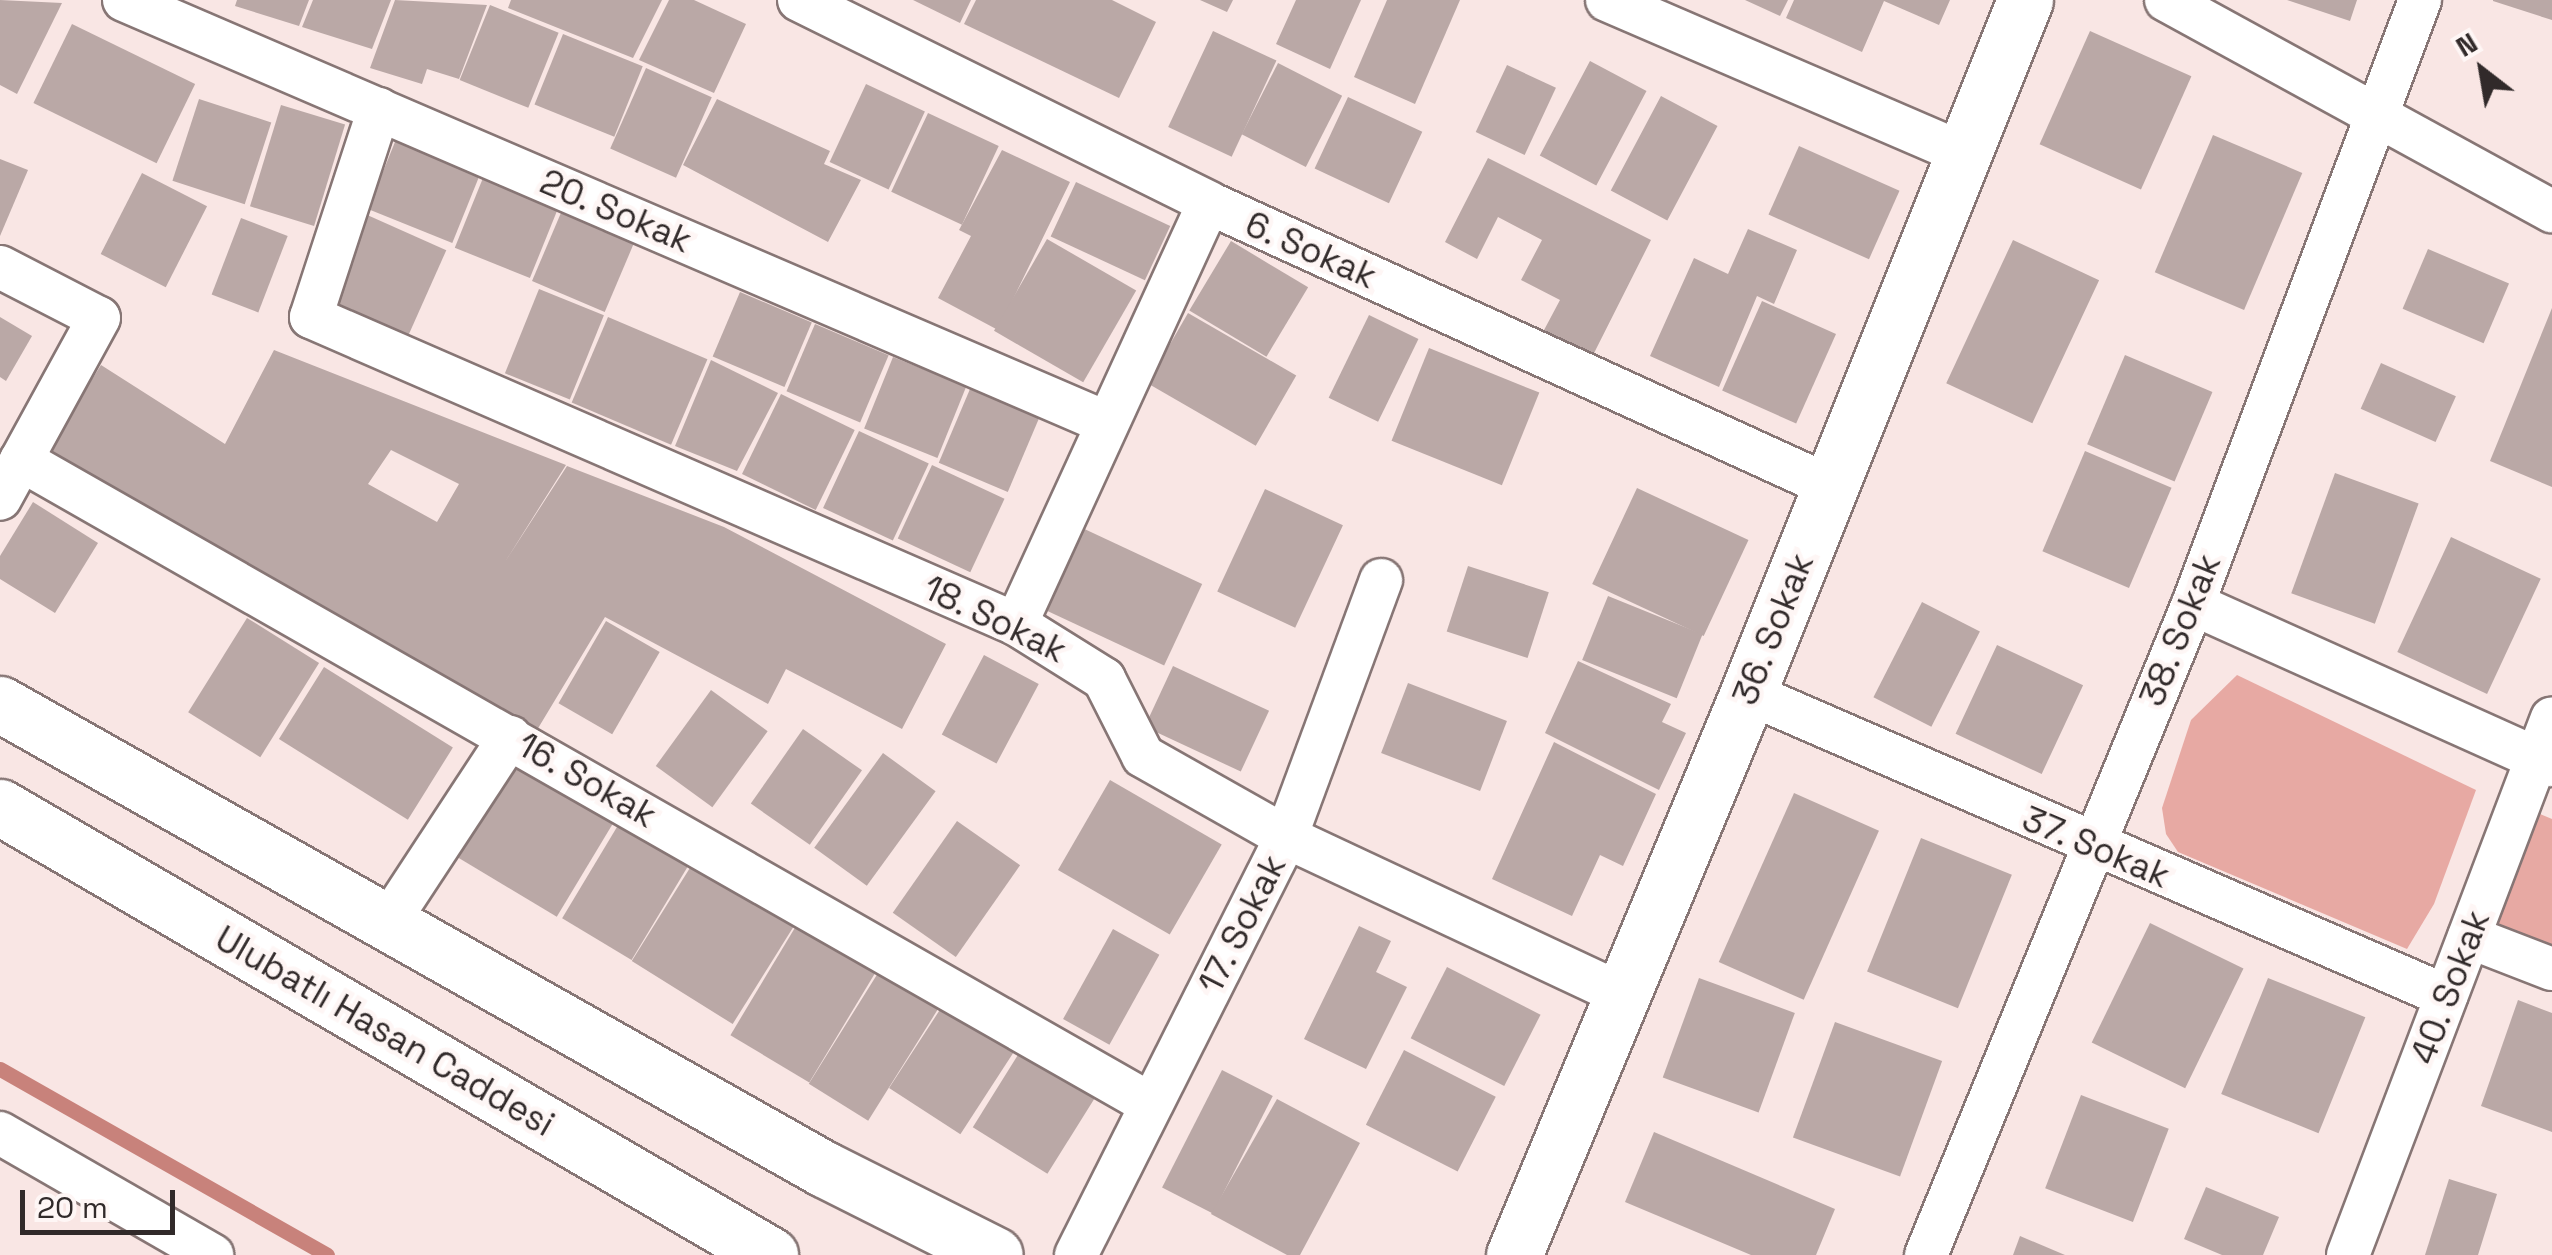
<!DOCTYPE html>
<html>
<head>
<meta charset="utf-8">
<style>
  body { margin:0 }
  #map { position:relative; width:2552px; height:1255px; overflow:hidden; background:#f9e6e4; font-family:"Space Grotesk",sans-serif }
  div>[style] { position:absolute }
  .green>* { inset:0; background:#e7a9a3 }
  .stream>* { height:15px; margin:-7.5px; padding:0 7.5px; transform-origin:7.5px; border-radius:7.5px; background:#c8827b }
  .building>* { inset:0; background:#baa8a6; transform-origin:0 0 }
  .roads { filter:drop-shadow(2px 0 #877675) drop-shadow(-2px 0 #877675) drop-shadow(0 2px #877675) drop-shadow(0 -2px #877675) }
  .minor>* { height:42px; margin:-21px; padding:0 21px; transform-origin:21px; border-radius:21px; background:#fff }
  .secondary>* { height:55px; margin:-27.5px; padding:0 27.5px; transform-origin:27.5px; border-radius:27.5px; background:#fff }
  span { translate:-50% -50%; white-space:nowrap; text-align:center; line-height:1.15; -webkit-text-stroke:9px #fef6f5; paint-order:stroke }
  .street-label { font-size:35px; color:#312a2a }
  .north { position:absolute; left:2432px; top:20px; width:100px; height:100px; -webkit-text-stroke:8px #fef6f5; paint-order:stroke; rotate:329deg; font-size:28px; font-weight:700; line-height:40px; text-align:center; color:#312a2a }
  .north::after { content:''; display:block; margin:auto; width:35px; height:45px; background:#312a2a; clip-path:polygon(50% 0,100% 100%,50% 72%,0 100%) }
  .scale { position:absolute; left:20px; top:1190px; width:155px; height:45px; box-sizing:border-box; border:5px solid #312a2a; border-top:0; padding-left:12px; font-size:30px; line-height:35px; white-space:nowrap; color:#312a2a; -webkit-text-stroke:8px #fef6f5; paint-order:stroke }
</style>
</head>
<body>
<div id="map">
  <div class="green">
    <i style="clip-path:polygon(2237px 675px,2476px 790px,2434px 904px,2407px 949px,2178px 852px,2166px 834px,2162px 808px,2191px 720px)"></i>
    <i style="clip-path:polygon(2540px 814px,2552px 819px,2552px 952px,2494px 927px)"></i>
  </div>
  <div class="stream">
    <i style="left:0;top:1069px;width:376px;rotate:29.6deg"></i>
  </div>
  <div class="building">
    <i style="clip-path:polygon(0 0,62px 3px,17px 94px,0 85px)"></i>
    <i style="clip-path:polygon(237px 0,309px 0,299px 26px,235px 6px)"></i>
    <i style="clip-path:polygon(313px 0,391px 0,372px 49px,302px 27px)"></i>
    <i style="clip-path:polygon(395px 0,487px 5px,459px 79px,427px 69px,422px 84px,370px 68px)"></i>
    <i style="clip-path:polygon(511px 0,662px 0,633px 58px,508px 8px)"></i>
    <i style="clip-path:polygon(669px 0,694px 0,746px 24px,714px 93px,639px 60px)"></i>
    <i style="clip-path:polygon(913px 0,971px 0,960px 23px)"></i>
    <i style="clip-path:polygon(976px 0,1112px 0,1156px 22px,1119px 98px,964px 24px)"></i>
    <i style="clip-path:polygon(1200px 0,1233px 0,1227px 12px)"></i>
    <i style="clip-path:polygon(1296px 0,1361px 0,1330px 69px,1276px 44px)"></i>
    <i style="clip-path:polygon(1387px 0,1460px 0,1415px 104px,1354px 77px)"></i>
    <i style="clip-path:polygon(1745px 0,1788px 0,1780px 16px)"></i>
    <i style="clip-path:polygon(1794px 0,1950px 0,1939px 25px,1884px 1px,1862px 52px,1786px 18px)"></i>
    <i style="clip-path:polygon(2287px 0,2357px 0,2350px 21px)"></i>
    <i style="clip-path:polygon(2493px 0,2552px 0,2552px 20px,2493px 1px)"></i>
    <i style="left:490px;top:5px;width:74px;height:81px;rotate:22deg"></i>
    <i style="left:72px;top:24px;width:137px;height:88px;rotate:26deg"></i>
    <i style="left:1213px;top:31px;width:70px;height:106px;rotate:25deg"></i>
    <i style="left:2090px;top:31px;width:111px;height:124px;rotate:24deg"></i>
    <i style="left:563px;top:34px;width:86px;height:76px;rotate:22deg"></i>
    <i style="left:1590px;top:61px;width:64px;height:107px;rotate:28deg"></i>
    <i style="left:1278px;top:63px;width:72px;height:80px;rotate:27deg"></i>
    <i style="left:1507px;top:65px;width:54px;height:74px;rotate:25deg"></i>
    <i style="left:646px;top:68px;width:72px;height:88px;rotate:24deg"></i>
    <i style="left:866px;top:84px;width:65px;height:86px;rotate:25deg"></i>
    <i style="left:1661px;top:96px;width:64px;height:107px;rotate:28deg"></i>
    <i style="left:1348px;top:97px;width:82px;height:79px;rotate:25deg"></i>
    <i style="left:199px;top:99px;width:76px;height:86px;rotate:18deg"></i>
    <i style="clip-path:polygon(717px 99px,830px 151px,824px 164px,861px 180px,828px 242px,683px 165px)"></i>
    <i style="left:281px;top:105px;width:67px;height:106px;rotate:17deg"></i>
    <i style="left:928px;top:113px;width:78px;height:87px;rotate:25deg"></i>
    <i style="left:399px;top:132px;width:91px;height:83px;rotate:22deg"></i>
    <i style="left:2213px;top:135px;width:97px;height:149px;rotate:23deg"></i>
    <i style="left:1799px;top:146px;width:110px;height:75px;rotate:24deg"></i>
    <i style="clip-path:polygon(1002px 150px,1070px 182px,998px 330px,938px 298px,971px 236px,959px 230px)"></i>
    <i style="clip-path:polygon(1488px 158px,1651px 240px,1585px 371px,1535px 347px,1560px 300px,1521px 280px,1542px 240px,1498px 217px,1477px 259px,1445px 242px)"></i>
    <i style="clip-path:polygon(0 159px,28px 170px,0 236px)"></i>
    <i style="left:487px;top:168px;width:81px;height:86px;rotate:22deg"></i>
    <i style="left:142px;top:173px;width:73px;height:91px;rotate:27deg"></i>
    <i style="left:1076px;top:182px;width:104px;height:60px;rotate:25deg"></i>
    <i style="left:566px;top:201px;width:79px;height:87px;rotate:23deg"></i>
    <i style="left:365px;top:214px;width:89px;height:94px;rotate:24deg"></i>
    <i style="left:241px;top:218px;width:50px;height:82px;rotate:21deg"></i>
    <i style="clip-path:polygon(1748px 229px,1797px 250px,1774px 304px,1757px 296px,1719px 387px,1650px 356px,1694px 258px,1728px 274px)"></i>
    <i style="left:1047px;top:239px;width:103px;height:106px;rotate:30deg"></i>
    <i style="left:2013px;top:240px;width:95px;height:158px;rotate:25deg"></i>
    <i style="left:1231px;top:241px;width:90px;height:81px;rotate:31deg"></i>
    <i style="left:2428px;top:249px;width:88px;height:65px;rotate:23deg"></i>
    <i style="left:539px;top:289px;width:70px;height:91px;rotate:22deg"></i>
    <i style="left:740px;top:292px;width:78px;height:70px;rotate:23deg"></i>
    <i style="left:1762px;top:301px;width:81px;height:98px;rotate:24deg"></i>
    <i style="clip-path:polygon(2552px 308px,2552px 487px,2490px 461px)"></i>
    <i style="left:1188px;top:313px;width:125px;height:81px;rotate:30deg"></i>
    <i style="left:1369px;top:315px;width:55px;height:92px;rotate:26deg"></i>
    <i style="clip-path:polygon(0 317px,32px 336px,6px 381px,0 377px)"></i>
    <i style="left:608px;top:317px;width:108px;height:93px;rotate:23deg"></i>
    <i style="left:815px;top:324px;width:80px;height:73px;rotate:23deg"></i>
    <i style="left:1429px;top:348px;width:119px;height:100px;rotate:22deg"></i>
    <i style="clip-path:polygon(evenodd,274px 350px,566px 465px,505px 562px,567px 466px,724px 527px,946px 644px,902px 729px,786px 669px,768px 704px,605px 617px,537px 730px,42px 459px,101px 365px,225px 444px,274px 350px,391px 450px,459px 484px,437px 522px,368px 484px,391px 450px)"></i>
    <i style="left:2125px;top:355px;width:95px;height:97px;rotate:23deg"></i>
    <i style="left:893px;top:357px;width:79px;height:77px;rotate:22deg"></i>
    <i style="clip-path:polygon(711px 360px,778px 393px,737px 471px,675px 446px)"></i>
    <i style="left:2381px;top:363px;width:82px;height:50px;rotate:24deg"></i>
    <i style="left:970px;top:389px;width:75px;height:80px;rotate:23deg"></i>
    <i style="left:781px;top:394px;width:82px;height:89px;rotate:26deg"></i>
    <i style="left:859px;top:431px;width:77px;height:85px;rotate:25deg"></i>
    <i style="left:2085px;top:451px;width:94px;height:109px;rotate:23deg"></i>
    <i style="left:932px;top:465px;width:80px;height:81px;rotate:25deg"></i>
    <i style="left:2335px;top:473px;width:89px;height:128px;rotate:20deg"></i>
    <i style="left:1637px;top:488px;width:123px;height:106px;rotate:25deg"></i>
    <i style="left:1265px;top:489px;width:86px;height:113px;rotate:25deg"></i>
    <i style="clip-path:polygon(33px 502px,98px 543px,55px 613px,0 579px,0 556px)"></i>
    <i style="left:1078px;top:526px;width:137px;height:90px;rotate:25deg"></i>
    <i style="left:2451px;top:537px;width:99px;height:127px;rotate:25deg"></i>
    <i style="left:1468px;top:566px;width:85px;height:69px;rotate:18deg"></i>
    <i style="left:1608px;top:596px;width:102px;height:69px;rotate:22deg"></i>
    <i style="left:1922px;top:602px;width:65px;height:107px;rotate:27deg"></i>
    <i style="left:247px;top:618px;width:85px;height:111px;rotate:32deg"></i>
    <i style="left:606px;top:621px;width:62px;height:95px;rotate:30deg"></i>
    <i style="left:1997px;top:645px;width:95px;height:98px;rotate:25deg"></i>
    <i style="left:984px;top:655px;width:62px;height:90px;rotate:28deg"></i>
    <i style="clip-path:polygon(1578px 661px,1671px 704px,1662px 722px,1686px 733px,1659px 790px,1545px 733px)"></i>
    <i style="left:1173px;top:666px;width:106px;height:67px;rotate:25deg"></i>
    <i style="left:324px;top:667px;width:152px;height:85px;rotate:32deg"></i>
    <i style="left:1408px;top:683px;width:106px;height:75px;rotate:21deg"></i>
    <i style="left:711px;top:690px;width:70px;height:94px;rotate:36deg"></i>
    <i style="left:803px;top:729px;width:72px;height:91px;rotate:35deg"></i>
    <i style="clip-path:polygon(1554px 742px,1656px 794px,1623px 866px,1600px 855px,1572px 916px,1492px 879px)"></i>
    <i style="left:513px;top:747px;width:125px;height:123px;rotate:31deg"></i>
    <i style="left:883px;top:753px;width:65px;height:117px;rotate:36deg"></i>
    <i style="left:1110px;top:780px;width:129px;height:104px;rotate:30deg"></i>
    <i style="left:1794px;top:793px;width:93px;height:185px;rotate:24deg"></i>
    <i style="left:626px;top:812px;width:81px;height:124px;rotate:31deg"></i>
    <i style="left:957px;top:821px;width:77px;height:112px;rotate:35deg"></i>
    <i style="left:1921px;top:838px;width:98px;height:144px;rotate:22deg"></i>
    <i style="left:698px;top:855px;width:119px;height:125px;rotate:32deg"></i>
    <i style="left:802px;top:916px;width:92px;height:139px;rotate:31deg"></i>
    <i style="left:2150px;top:923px;width:104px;height:133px;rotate:26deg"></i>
    <i style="clip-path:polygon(1359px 926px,1391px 941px,1376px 972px,1407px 987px,1366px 1069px,1304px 1039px)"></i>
    <i style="left:1113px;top:929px;width:53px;height:103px;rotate:29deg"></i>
    <i style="left:883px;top:965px;width:70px;height:140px;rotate:32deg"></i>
    <i style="left:1447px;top:967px;width:105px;height:80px;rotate:27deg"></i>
    <i style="left:1699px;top:978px;width:102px;height:106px;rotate:20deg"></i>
    <i style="left:2268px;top:978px;width:105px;height:125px;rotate:22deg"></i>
    <i style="clip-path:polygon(2518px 1000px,2552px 1013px,2552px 1132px,2481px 1106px)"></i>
    <i style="left:943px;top:1005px;width:85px;height:99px;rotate:33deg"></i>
    <i style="left:1835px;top:1022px;width:114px;height:123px;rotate:20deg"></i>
    <i style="left:1021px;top:1050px;width:88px;height:91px;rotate:32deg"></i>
    <i style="left:1404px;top:1050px;width:103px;height:84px;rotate:27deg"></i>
    <i style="left:1222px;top:1070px;width:57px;height:132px;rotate:27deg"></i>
    <i style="left:2081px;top:1095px;width:94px;height:100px;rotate:21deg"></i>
    <i style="clip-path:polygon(1277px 1099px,1360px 1143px,1300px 1255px,1287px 1255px,1211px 1214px)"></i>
    <i style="clip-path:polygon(1654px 1132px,1835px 1209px,1816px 1255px,1751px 1255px,1625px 1202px)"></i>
    <i style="clip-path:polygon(2449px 1179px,2497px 1194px,2478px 1255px,2425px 1255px)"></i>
    <i style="clip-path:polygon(2206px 1187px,2279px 1217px,2263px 1255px,2222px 1255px,2184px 1239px)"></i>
    <i style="clip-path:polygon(2020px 1236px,2065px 1255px,2013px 1255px)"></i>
  </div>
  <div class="roads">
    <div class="minor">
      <i style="left:124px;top:0;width:1070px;rotate:23.28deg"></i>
      <i style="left:799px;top:0;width:458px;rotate:26.3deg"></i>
      <i style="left:1209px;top:203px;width:682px;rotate:24.53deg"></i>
      <i style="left:1607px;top:0;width:389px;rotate:23.3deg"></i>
      <i style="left:2166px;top:0;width:440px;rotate:28.7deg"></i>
      <i style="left:379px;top:109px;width:219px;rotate:108.1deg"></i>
      <i style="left:311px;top:317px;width:769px;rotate:23.53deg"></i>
      <i style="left:1016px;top:624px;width:104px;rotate:32deg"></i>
      <i style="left:1104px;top:679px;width:86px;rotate:63.1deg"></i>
      <i style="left:1143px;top:756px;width:164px;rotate:29.5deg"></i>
      <i style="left:1286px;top:837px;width:373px;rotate:25.1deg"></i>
      <i style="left:0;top:267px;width:111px;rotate:27.3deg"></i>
      <i style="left:99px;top:318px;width:206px;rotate:118.7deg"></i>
      <i style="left:21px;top:460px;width:1300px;rotate:29.7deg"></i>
      <i style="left:2193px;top:604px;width:393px;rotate:24.2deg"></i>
      <i style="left:1016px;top:624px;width:463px;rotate:-65.4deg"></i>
      <i style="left:1748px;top:693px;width:761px;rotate:23.47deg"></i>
      <i style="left:387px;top:924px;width:224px;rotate:-56.7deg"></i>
      <i style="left:2469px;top:937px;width:89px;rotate:21.1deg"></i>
      <i style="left:0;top:1133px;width:245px;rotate:29.9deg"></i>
      <i style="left:1076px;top:1255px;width:468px;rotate:-63.3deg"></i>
      <i style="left:1286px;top:837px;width:274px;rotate:-69.7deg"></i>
      <i style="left:1926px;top:1255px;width:704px;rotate:-67.7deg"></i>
      <i style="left:2193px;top:604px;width:645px;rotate:-69.4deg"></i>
      <i style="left:2348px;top:1255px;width:574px;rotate:-69.2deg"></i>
    </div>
    <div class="secondary">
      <i style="left:0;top:704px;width:946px;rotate:29.44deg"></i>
      <i style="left:824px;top:1169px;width:191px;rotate:26.7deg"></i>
      <i style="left:0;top:807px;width:891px;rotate:30.19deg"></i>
      <i style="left:1514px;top:1255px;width:609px;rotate:-67.39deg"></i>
      <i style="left:1748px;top:693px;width:746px;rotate:-68.21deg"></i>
    </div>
  </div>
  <div class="street-label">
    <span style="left:616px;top:211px;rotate:23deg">20. Sokak</span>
    <span style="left:1311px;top:250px;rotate:24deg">6. Sokak</span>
    <span style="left:995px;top:619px;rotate:26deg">18. Sokak</span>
    <span style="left:1773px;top:629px;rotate:-68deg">36. Sokak</span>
    <span style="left:2180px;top:630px;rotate:-68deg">38. Sokak</span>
    <span style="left:587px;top:780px;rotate:30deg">16. Sokak</span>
    <span style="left:2096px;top:847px;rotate:23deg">37. Sokak</span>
    <span style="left:1242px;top:924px;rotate:-63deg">17. Sokak</span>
    <span style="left:2450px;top:987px;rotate:-69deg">40. Sokak</span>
    <span style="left:385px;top:1031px;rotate:30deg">Ulubatlı Hasan Caddesi</span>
  </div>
  <div class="north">N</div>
  <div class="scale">20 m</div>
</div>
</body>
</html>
